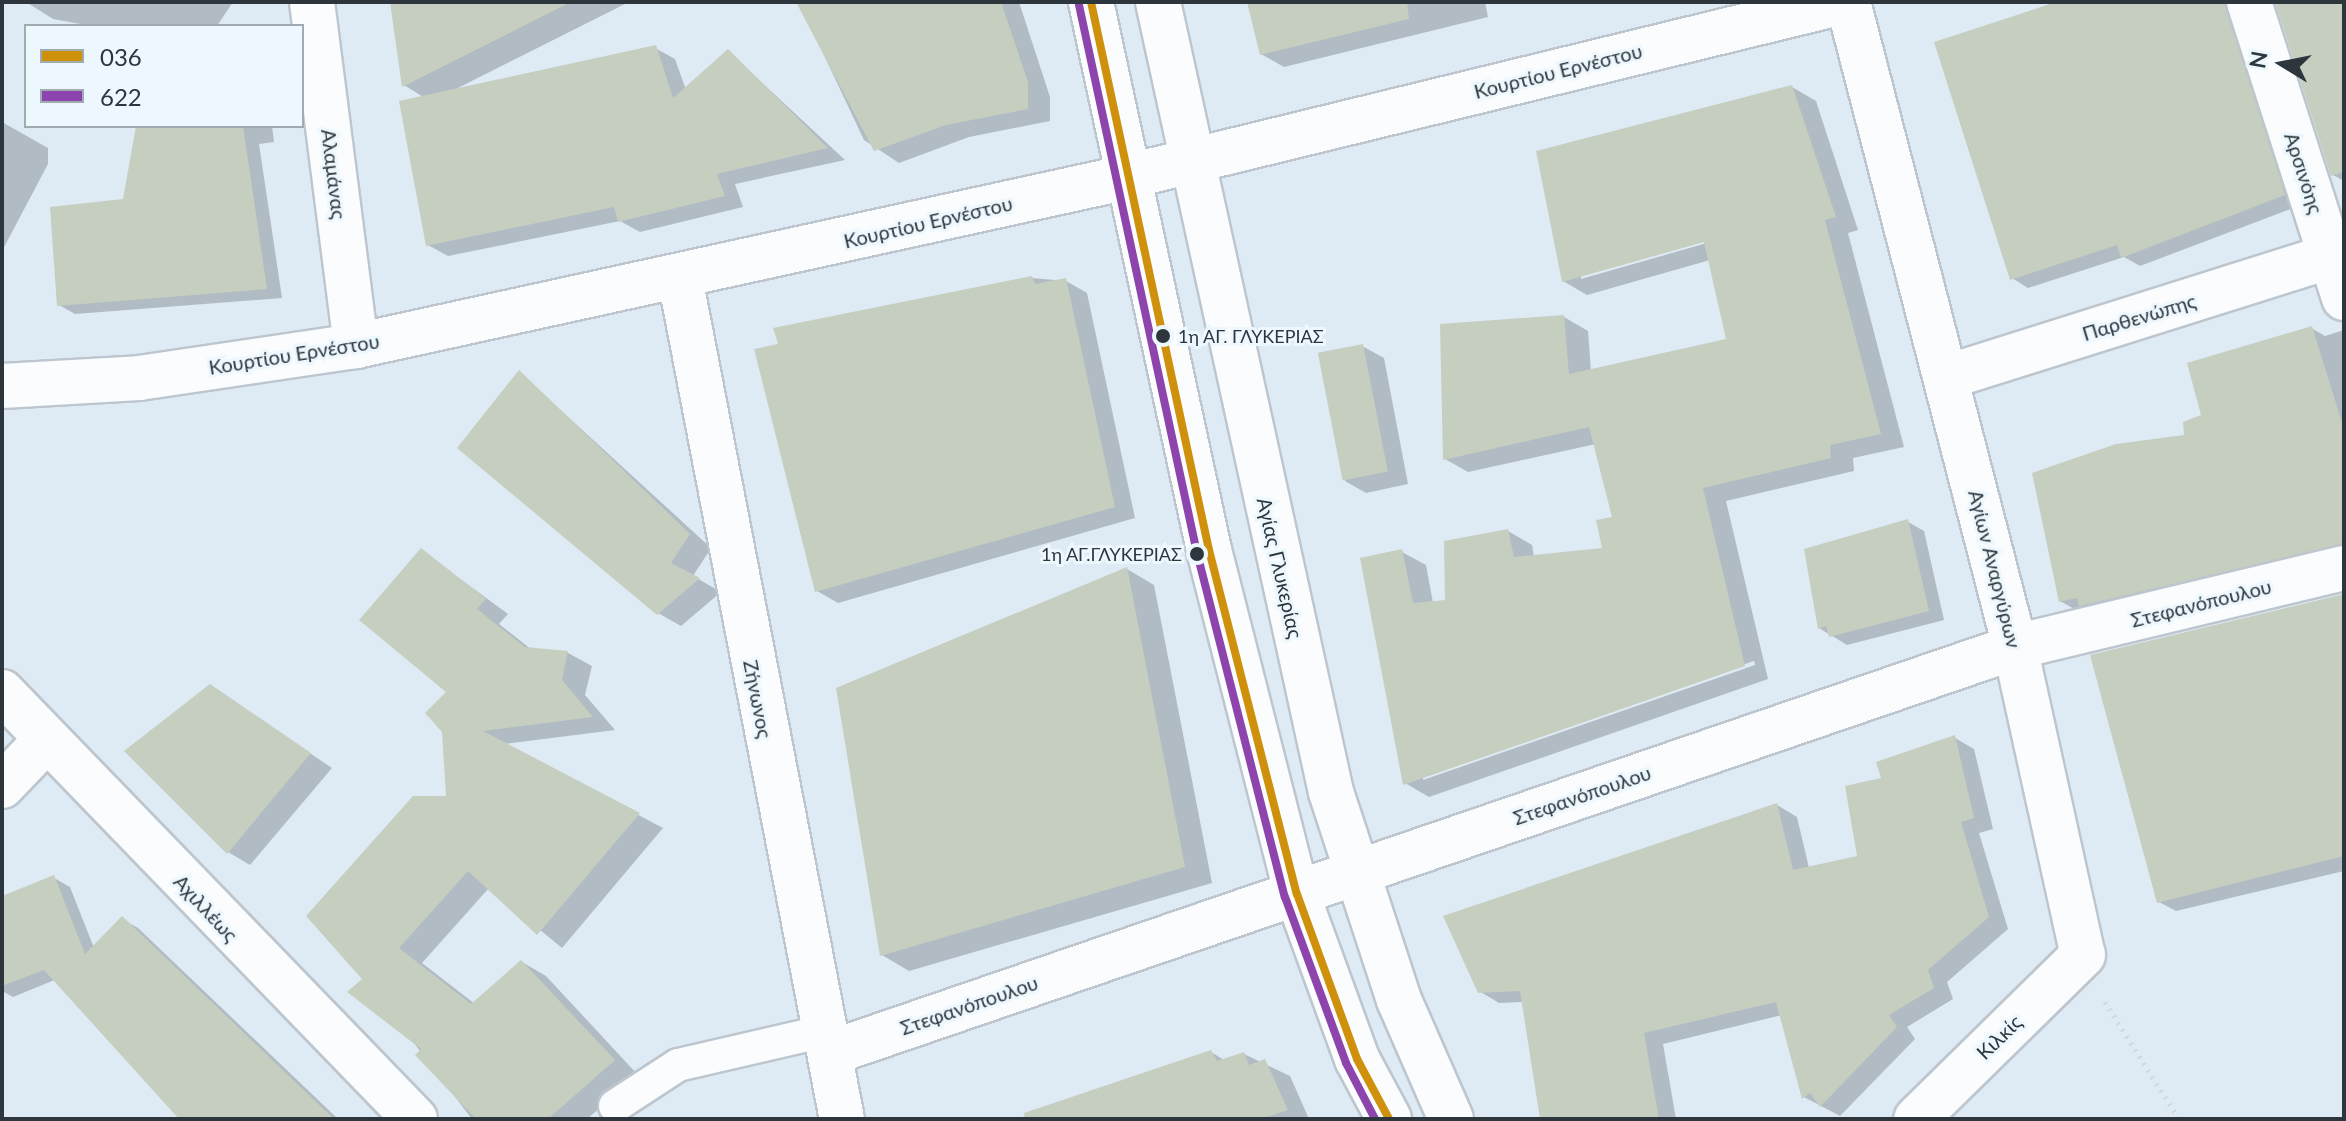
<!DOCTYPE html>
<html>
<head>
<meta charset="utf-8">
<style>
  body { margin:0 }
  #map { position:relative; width:2346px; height:1121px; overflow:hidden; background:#deeaf4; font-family:Lato,sans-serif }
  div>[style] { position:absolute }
  .shadow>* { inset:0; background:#0003 }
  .building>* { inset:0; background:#c6cec0; transform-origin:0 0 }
  .path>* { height:5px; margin-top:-2.5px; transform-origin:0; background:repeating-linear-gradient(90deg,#d4d7da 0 2px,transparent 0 8px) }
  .roads { filter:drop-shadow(2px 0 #bdc6ce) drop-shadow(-2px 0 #bdc6ce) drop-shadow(0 2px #bdc6ce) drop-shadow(0 -2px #bdc6ce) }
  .lane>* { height:32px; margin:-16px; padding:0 16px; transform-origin:16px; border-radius:16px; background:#fafcfd }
  .street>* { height:44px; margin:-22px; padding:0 22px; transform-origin:22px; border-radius:22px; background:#fafcfd }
  .secondary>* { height:44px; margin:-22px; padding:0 22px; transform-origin:22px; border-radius:22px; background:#fafcfd }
  .bus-1>* { height:8px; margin:-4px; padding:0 4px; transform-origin:4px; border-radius:4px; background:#cf900c }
  .bus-2>* { height:8px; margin:-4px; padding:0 4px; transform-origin:4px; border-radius:4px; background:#8e44ad }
  .dots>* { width:22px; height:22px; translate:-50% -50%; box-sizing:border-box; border:4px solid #edf7fe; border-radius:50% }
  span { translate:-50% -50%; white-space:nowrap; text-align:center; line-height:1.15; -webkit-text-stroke:6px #edf7fe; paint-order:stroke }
  .bus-label { font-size:18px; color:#2d363d }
  .left { translate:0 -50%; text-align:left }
  .right { translate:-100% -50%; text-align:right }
  .street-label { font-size:20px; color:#2d363d }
  .frame { position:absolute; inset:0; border:4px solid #2d363d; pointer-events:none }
  .legend { position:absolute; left:24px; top:24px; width:280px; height:104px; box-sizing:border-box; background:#edf7fe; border:2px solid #a0aab1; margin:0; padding:10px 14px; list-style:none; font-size:24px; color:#2d363d }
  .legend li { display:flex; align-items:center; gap:16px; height:40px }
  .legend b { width:40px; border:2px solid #a0aab1 }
  .north { position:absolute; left:2242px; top:24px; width:80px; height:80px; -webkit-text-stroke:6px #edf7fe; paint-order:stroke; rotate:280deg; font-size:22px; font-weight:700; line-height:32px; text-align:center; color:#2d363d }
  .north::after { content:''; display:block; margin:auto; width:28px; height:36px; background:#2d363d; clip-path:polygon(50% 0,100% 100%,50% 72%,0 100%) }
</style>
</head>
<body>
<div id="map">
  <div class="shadow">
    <i style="clip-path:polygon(26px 2px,233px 2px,217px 26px,91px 26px,53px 19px)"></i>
    <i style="clip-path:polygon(392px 2px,629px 2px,454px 90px,655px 48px,675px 59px,686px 90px,729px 52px,845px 160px,735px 184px,743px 207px,640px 232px,620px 221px,448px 256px,428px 245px,425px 98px,404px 85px)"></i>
    <i style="clip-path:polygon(799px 2px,1019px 2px,1050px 97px,1050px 121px,969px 137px,899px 163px,864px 140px)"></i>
    <i style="clip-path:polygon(1249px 2px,1485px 2px,1488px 17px,1284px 67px,1261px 54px)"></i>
    <i style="clip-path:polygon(2056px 2px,2245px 2px,2301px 205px,2140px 266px,2124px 257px,2028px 288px,2012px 278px,1937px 43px)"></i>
    <i style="clip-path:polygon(2277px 2px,2344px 2px,2344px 181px,2333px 175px)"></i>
    <i style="clip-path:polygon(evenodd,1792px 87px,1816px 101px,1858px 230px,1848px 233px,1904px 447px,1853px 458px,1854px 471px,1726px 501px,1768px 679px,1429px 797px,1405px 783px,1402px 552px,1426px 565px,1433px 603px,1447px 602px,1508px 531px,1532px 545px,1534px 557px,1604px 549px,1614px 519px,1596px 444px,1468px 472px,1445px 459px,1564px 317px,1588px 331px,1591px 371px,1728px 341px,1710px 260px,1587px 295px,1563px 281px,1792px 87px,1713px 237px,1714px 241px,1581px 279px,1581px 275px,1713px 237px,1792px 87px,1754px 661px,1755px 665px,1423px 780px,1423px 776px,1754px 661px)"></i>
    <i style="clip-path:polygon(2px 122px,48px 148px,48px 164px,2px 251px)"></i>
    <i style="clip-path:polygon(153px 126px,272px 126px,274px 142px,259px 144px,282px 298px,75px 314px,59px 305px,124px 201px)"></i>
    <i style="clip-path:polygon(1032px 278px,1066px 281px,1087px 293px,1135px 518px,838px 603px,817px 591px)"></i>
    <i style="clip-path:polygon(2311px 328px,2325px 336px,2344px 330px,2344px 555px,2078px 611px,2060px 601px,2204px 417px)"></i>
    <i style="clip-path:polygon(1362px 346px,1384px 358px,1408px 484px,1366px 493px,1345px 481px)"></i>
    <i style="clip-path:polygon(519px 372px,711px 548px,693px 576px,721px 592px,681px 626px,658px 613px)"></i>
    <i style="clip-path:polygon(1908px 522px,1924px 531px,1944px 620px,1847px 645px,1819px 628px)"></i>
    <i style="clip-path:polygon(422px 551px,508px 614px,499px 624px,532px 650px,568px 653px,592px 666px,585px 695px,615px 730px,504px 744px,663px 828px,562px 948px,489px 888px,422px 963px,475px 1004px,522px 962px,546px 976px,638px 1075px,587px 1119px,472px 1119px,365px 979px,449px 798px,449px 692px)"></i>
    <i style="clip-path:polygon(1127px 569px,1154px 585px,1212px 883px,909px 971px,882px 955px)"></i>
    <i style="clip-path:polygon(2344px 596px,2344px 871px,2176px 911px,2159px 902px)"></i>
    <i style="clip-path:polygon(210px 686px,332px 768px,250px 865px,228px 852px)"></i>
    <i style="clip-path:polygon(1955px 738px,1974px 749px,1993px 829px,1979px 833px,2008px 929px,1947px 982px,1953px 999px,1907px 1027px,1915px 1039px,1840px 1116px,1804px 1097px,1782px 1015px,1663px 1044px,1676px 1119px,1542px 1119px,1523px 1002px,1499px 1003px,1479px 991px,1777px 805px,1797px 817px,1809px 868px,1859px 858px,1884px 779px)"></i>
    <i style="clip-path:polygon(54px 878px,70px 887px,94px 948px,122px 919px,138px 928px,338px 1119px,181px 1119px,57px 979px,13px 997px,2px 991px,2px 899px)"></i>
    <i style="clip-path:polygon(1211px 1052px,1224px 1060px,1244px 1054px,1290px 1076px,1309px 1119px,1017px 1119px)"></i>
  </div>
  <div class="building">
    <i style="clip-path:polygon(390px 2px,571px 2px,402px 87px)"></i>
    <i style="clip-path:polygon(796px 2px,1001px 2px,1028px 82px,1028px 109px,946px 125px,874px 151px)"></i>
    <i style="clip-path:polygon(1247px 2px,1407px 2px,1409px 19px,1260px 55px)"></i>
    <i style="clip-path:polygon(2057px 2px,2225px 2px,2285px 195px,2121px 258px,2117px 245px,2010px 280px,1934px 42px)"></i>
    <i style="clip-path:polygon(2275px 2px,2344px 2px,2344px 172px,2331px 176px)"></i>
    <i style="clip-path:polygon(656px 45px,673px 98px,728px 49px,828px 148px,717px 174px,725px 196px,618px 222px,614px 207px,426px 246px,399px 101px)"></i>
    <i style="clip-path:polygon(1792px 85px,1836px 217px,1825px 220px,1881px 434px,1830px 445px,1831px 458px,1703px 488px,1745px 666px,1403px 785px,1360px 558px,1402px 549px,1413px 603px,1445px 600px,1444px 541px,1508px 529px,1514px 557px,1602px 548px,1596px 520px,1612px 517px,1589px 427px,1443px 460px,1440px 324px,1564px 315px,1569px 374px,1726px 339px,1704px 242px,1562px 282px,1536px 151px)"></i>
    <i style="clip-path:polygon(136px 126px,243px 126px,267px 289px,57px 306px,50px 207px,123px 199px)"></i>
    <i style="clip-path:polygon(1032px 276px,1035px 284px,1066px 278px,1115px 507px,815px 592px,754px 349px,778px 344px,773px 328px)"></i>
    <i style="clip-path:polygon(2312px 326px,2344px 429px,2344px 544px,2079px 606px,2077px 598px,2059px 602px,2032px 473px,2116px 444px,2184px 435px,2183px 422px,2201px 415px,2187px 363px)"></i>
    <i style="left:1363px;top:344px;width:130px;height:46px;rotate:79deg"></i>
    <i style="clip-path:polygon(519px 370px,690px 534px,671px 563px,700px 578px,657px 615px,457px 448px)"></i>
    <i style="clip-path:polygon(1908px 519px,1929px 611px,1829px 637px,1826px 626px,1818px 629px,1804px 549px)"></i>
    <i style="clip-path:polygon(421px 548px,486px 599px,477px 609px,525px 647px,568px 651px,562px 680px,593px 717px,483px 731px,640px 813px,537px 935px,468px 871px,399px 948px,471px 1004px,521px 960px,615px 1060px,548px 1119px,476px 1119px,415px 1055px,421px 1049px,347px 992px,362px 979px,306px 916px,413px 796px,446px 796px,442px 732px,425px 713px,446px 692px,359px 620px)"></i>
    <i style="clip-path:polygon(1127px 567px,1185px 867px,880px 956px,836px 688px)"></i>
    <i style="clip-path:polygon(2344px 594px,2344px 856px,2157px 903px,2090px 655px)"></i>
    <i style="clip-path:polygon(210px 684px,311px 753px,227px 854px,124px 751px)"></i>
    <i style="clip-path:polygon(1955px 735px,1974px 818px,1961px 822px,1989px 917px,1928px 970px,1934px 988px,1889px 1015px,1897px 1027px,1820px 1107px,1810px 1093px,1802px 1099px,1776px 1002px,1644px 1033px,1659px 1119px,1540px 1119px,1520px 991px,1478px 993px,1443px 916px,1777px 803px,1793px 870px,1857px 856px,1845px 786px,1881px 778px,1876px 762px)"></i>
    <i style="clip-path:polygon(54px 875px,85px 954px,122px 916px,334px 1119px,179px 1119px,44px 970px,2px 986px,2px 896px)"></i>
    <i style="clip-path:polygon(1211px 1050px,1217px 1061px,1244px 1052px,1249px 1065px,1265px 1059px,1288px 1110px,1261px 1119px,1025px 1119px,1024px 1113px)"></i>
  </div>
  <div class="path">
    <i style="left:2105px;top:1002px;width:138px;rotate:57.7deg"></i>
  </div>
  <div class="roads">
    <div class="lane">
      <i style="left:615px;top:1106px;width:75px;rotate:-33.1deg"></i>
      <i style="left:678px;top:1065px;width:151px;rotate:-13deg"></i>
    </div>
    <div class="street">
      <i style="left:312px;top:2px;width:347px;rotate:82.7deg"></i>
      <i style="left:1848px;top:2px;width:666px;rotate:75.48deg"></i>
      <i style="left:2015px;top:647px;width:315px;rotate:77.6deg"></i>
      <i style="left:2083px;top:955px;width:234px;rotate:135.5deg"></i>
      <i style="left:2249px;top:2px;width:311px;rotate:72.2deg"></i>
      <i style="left:680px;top:278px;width:856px;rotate:79.1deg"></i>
      <i style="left:1947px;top:377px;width:403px;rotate:-17.5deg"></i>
      <i style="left:2px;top:692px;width:594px;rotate:45.95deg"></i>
      <i style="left:2px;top:786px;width:65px;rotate:-46.2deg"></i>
      <i style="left:830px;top:1053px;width:1253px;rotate:-18.91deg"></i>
      <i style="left:2015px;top:647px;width:338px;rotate:-13.5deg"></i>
    </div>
    <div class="secondary">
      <i style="left:1091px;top:2px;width:561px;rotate:77.85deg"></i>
      <i style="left:1209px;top:550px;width:355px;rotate:75.7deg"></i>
      <i style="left:1297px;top:894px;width:176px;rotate:70deg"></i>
      <i style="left:1357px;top:1059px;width:68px;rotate:61.9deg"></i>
      <i style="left:1158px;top:2px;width:809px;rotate:77.65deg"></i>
      <i style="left:1331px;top:792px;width:219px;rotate:71.9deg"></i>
      <i style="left:1399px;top:1000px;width:130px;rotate:66.4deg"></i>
      <i style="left:2px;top:386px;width:137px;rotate:-3.3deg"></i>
      <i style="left:139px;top:378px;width:219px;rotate:-8.4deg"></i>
      <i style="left:356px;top:346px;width:767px;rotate:-12.35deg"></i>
      <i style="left:1105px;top:182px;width:760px;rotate:-13.71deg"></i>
    </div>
  </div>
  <div class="bus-1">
    <i style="left:1091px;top:2px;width:561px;rotate:77.85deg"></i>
    <i style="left:1209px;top:550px;width:355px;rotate:75.7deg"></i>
    <i style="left:1297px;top:894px;width:176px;rotate:70deg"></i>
    <i style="left:1357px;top:1059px;width:68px;rotate:61.9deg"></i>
  </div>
  <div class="bus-2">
    <i style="left:1079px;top:5px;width:561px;rotate:77.85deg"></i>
    <i style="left:1197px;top:553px;width:355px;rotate:75.7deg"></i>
    <i style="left:1285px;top:897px;width:177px;rotate:69.8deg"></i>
    <i style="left:1346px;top:1063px;width:63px;rotate:62.6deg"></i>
  </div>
  <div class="dots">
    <i style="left:1163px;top:336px;background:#2d363d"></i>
    <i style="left:1197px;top:554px;background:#2d363d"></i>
  </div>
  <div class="bus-label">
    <span class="left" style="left:1178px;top:336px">1η ΑΓ. ΓΛΥΚΕΡΙΑΣ</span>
    <span class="right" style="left:1182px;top:554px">1η ΑΓ.ΓΛΥΚΕΡΙΑΣ</span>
  </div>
  <div class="street-label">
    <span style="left:1558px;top:71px;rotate:-14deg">Κουρτίου Ερνέστου</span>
    <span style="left:2304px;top:173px;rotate:72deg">Αρσινόης</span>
    <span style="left:334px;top:174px;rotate:83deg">Αλαμάνας</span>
    <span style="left:928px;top:222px;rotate:-13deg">Κουρτίου Ερνέστου</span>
    <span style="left:2139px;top:317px;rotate:-17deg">Παρθενώπης</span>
    <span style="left:294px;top:354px;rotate:-9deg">Κουρτίου Ερνέστου</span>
    <span style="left:1280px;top:568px;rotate:77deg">Αγίας Γλυκερίας</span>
    <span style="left:1995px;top:569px;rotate:76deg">Αγίων Αναργύρων</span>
    <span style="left:2201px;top:603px;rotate:-14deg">Στεφανόπουλου</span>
    <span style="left:758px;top:699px;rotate:79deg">Ζήνωνος</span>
    <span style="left:1582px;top:795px;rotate:-19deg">Στεφανόπουλου</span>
    <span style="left:206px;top:908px;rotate:47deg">Αχιλλέως</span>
    <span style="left:969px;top:1005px;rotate:-19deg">Στεφανόπουλου</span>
    <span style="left:1999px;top:1037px;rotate:-44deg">Κιλκίς</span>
  </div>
  <div class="frame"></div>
  <ul class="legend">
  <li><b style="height:10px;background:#cf900c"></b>036</li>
  <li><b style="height:10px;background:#8e44ad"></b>622</li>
  </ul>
  <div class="north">N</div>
</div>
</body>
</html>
